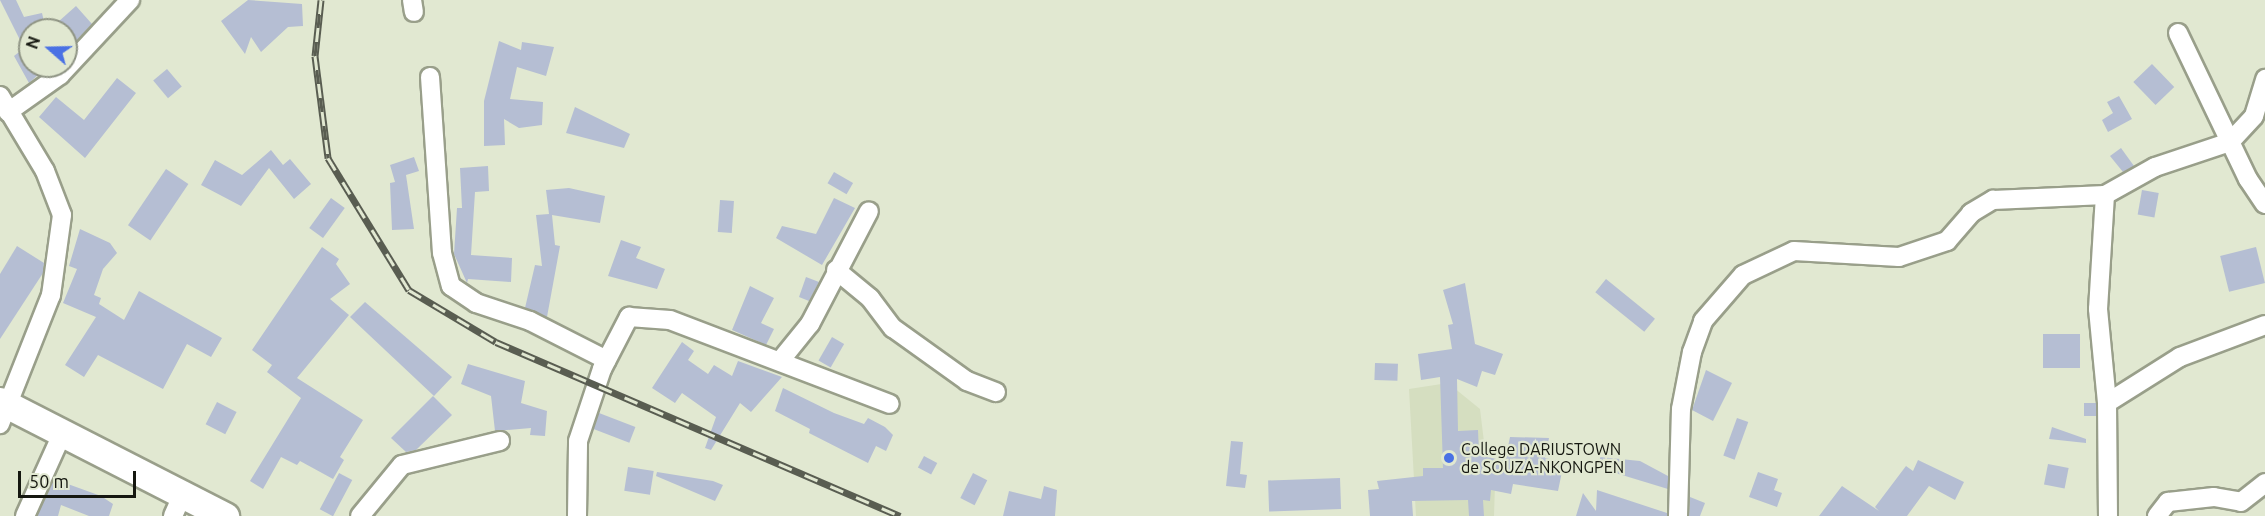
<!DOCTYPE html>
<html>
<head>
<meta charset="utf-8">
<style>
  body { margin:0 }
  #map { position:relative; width:2265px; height:516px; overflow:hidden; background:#e1e8d1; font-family:Ubuntu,sans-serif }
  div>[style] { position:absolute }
  .built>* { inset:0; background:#d5dec0 }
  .building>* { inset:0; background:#b5bed3; transform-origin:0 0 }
  .roads { filter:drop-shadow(2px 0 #999f8a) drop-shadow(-2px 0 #999f8a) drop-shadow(0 2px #999f8a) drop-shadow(0 -2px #999f8a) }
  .minor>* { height:18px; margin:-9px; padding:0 9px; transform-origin:9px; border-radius:9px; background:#fff }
  .highway>* { height:27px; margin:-13.5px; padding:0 13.5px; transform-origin:13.5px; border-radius:13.5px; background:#fff }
  .rail>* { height:7px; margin-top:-3.5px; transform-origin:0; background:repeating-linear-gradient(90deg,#e1e8d1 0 14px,#595d51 0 28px); box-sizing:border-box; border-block:2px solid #595d51 }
  .dots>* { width:16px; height:16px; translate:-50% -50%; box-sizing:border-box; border:3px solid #e1e8d1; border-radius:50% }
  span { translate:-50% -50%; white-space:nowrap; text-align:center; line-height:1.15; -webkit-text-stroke:4.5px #e1e8d1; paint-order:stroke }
  .poi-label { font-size:16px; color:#151710 }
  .left { translate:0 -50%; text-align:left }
  .north { position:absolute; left:18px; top:18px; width:60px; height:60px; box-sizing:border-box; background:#e1e8d1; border:2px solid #8f9484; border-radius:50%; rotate:290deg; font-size:16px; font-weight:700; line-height:24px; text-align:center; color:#151710 }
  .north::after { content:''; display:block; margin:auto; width:21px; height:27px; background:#4a71e4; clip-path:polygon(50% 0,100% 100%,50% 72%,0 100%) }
  .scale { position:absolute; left:18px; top:471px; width:118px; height:27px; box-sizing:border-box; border:3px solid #151710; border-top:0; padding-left:8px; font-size:18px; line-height:21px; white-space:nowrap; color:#151710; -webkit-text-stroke:4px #e1e8d1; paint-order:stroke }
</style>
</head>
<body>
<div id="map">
  <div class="built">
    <i style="clip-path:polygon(1448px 383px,1480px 409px,1488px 475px,1495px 485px,1494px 516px,1416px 516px,1409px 389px)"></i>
  </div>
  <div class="building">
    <i style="clip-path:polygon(0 0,16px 0,24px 17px,42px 13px,46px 30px,30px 30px,30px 66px,48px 66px,29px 83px,14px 56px,24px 48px)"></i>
    <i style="clip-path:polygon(248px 0,302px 4px,303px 26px,288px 27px,261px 52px,251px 37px,245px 54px,221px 21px)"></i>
    <i style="clip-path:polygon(76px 6px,92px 24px,71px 46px,66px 30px,49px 30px)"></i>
    <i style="clip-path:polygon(499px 41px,521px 50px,522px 42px,554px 47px,546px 76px,517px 67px,510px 99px,543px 102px,542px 125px,519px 128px,504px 119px,505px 145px,484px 146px,484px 101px)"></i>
    <i style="left:2152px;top:64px;width:32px;height:26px;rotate:46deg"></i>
    <i style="left:167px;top:69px;width:23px;height:18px;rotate:50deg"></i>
    <i style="clip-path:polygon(117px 78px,136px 93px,85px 158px,39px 117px,56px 97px,84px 120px)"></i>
    <i style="clip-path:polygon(2119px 96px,2132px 119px,2108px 132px,2102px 120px,2113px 113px,2107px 102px)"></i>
    <i style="clip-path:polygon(575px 107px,630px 134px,624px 148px,566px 133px)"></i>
    <i style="clip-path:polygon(2121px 148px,2134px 166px,2123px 172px,2110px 156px)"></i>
    <i style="clip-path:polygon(271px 150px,283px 165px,290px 159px,311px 184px,294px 199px,269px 168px,241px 206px,201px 185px,215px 160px,242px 175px)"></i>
    <i style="clip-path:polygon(414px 157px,419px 171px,406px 175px,414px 229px,392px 230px,390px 183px,395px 182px,390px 165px)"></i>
    <i style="clip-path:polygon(488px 166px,489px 191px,475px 192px,471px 255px,512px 258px,511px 282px,468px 279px,467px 283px,454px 254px,457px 208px,462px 208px,460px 168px)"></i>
    <i style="left:166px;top:169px;width:27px;height:68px;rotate:34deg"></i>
    <i style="left:834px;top:172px;width:22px;height:13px;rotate:30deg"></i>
    <i style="clip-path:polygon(569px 188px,605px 196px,600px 223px,552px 215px,555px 245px,560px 246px,547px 317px,525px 308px,535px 265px,542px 266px,536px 215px,549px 214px,546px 190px)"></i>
    <i style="left:2142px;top:190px;width:17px;height:25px;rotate:10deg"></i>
    <i style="left:331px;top:198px;width:17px;height:37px;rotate:36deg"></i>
    <i style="clip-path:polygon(834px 198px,855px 208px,822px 265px,776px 238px,782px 226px,816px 234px)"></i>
    <i style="left:720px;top:200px;width:14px;height:32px;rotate:4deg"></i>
    <i style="clip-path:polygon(80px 229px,110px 243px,117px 253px,103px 269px,94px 295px,101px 298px,99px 304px,124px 320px,139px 291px,222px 338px,211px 357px,187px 344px,163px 389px,98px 355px,84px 377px,65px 365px,96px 317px,63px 303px,77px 269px,69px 266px)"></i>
    <i style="clip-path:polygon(621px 240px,641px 247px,636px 258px,665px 269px,657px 289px,608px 276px)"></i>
    <i style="clip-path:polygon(17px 246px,44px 263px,43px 273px,0 339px,0 274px)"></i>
    <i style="clip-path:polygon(322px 247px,339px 259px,336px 264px,350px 284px,330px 299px,349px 315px,297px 378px,363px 420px,340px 457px,344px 460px,333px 479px,300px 461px,297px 465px,281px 457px,263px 489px,250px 481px,301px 398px,267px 372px,272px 365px,252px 350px)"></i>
    <i style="left:2256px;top:247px;width:37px;height:37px;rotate:76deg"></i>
    <i style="clip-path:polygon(806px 277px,819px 282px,809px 301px,799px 297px)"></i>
    <i style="left:1606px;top:279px;width:63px;height:17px;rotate:39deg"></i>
    <i style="clip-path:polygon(1465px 283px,1475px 344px,1503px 354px,1495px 375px,1482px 371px,1477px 387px,1457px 379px,1458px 431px,1478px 430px,1479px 455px,1505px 461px,1510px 437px,1549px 438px,1545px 458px,1564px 462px,1558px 491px,1513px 484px,1511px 494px,1491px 490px,1490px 501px,1483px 500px,1484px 516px,1469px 516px,1468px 500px,1412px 501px,1413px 516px,1370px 516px,1368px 490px,1379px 489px,1377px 481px,1423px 476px,1423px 468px,1443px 468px,1440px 377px,1421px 380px,1418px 354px,1452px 349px,1448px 325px,1453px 324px,1443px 290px)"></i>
    <i style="clip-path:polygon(750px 286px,774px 298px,761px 323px,774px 329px,766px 345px,732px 330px)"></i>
    <i style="clip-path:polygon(365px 302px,452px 377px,434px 396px,350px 317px)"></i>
    <i style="left:2080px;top:334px;width:34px;height:37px;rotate:90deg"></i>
    <i style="left:832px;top:337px;width:14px;height:27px;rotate:30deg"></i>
    <i style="clip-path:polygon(682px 342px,694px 351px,688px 360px,708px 374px,714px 365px,732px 376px,738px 361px,782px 377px,751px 412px,740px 403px,711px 450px,705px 448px,716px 417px,682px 393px,675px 403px,652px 388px)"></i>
    <i style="left:1375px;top:363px;width:23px;height:17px;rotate:2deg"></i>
    <i style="clip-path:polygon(468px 364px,525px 381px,521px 403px,547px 411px,545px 436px,530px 435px,531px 428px,495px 431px,491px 396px,461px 384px)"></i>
    <i style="clip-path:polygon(1706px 370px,1732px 383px,1713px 421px,1692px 410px)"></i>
    <i style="clip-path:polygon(783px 388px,834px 413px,864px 424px,868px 418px,885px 427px,893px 435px,886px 451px,876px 446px,868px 463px,809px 433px,810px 429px,775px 411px)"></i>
    <i style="clip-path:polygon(433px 396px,452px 415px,416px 450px,406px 452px,391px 438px)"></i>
    <i style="left:217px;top:402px;width:22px;height:25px;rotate:27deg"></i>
    <i style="left:2084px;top:403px;width:12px;height:13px"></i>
    <i style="left:599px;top:413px;width:39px;height:17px;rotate:21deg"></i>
    <i style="left:1737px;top:418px;width:12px;height:40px;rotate:20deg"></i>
    <i style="clip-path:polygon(2052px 427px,2086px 439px,2086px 443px,2049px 439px)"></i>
    <i style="clip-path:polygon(1231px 441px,1243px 442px,1240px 474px,1247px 475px,1245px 488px,1226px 486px)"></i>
    <i style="left:924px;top:456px;width:15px;height:13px;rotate:28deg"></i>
    <i style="clip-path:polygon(1600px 457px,1640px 461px,1668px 476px,1668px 489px,1599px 468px)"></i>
    <i style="clip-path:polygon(1918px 460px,1964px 482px,1955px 500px,1929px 486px,1907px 516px,1819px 516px,1842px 486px,1879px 511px,1875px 507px,1906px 466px,1913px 471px)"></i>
    <i style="left:2048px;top:464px;width:21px;height:21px;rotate:11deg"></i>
    <i style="left:628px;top:467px;width:26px;height:24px;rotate:9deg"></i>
    <i style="clip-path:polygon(657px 472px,713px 481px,723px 485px,715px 501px,656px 476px)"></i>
    <i style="clip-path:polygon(1758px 472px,1778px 479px,1774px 490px,1782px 493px,1777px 507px,1749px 497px)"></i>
    <i style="left:339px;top:473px;width:15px;height:41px;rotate:28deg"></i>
    <i style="left:973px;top:473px;width:16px;height:28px;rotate:27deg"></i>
    <i style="left:1340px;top:478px;width:31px;height:72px;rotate:88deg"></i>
    <i style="clip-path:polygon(54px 479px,101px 496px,113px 504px,109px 516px,89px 516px,61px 505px,58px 516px,37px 516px)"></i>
    <i style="clip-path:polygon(1044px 486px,1057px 490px,1055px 516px,1003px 516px,1009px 491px,1041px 499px)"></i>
    <i style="clip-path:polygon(1597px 490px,1667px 513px,1667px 516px,1576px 516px,1583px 493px,1596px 511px)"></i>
    <i style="clip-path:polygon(1690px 497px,1705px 503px,1700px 516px,1689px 516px)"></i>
  </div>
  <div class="roads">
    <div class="minor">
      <i style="left:412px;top:0;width:12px;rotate:81deg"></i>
      <i style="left:2178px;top:33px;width:162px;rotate:64.4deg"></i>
      <i style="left:2248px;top:179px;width:30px;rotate:56deg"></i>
      <i style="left:430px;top:77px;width:176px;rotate:86.1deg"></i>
      <i style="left:442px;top:253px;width:34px;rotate:75deg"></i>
      <i style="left:451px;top:286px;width:30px;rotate:34deg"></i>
      <i style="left:476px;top:303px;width:57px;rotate:18.4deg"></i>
      <i style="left:530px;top:321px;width:86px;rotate:26.9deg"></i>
      <i style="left:0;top:96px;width:87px;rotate:59deg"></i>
      <i style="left:45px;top:171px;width:47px;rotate:68.9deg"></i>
      <i style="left:62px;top:215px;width:81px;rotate:97.8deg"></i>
      <i style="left:51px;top:295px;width:139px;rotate:111.6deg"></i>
      <i style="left:8px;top:112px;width:64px;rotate:-35.4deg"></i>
      <i style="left:60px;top:75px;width:103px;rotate:-47deg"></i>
      <i style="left:2105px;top:195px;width:114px;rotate:93.5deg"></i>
      <i style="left:2098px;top:309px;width:94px;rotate:84.5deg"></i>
      <i style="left:2107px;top:403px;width:113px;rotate:89.5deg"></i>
      <i style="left:836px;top:270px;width:44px;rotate:39.5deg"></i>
      <i style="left:870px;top:298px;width:38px;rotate:53deg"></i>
      <i style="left:893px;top:328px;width:91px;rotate:35.6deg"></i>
      <i style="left:967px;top:381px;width:31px;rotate:21deg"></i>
      <i style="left:780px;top:361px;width:48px;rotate:-51deg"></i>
      <i style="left:810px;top:324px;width:127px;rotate:-62.4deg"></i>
      <i style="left:2107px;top:403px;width:86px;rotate:-32.2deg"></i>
      <i style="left:2180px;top:357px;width:91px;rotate:-20.6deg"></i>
      <i style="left:25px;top:516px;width:90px;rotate:-65.7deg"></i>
      <i style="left:173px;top:516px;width:22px;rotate:-66deg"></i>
      <i style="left:360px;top:516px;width:66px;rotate:-50.5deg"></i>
      <i style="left:402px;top:465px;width:101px;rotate:-13.8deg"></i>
      <i style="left:577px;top:516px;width:75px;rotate:-89.2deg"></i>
      <i style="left:578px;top:441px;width:76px;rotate:-71.6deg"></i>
      <i style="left:602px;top:369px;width:59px;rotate:-62.6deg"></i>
      <i style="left:629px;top:317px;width:41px;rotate:4.2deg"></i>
      <i style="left:670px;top:320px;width:235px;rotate:20.9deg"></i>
      <i style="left:1678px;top:516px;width:107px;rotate:-88.4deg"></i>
      <i style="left:1681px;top:409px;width:58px;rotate:-79.1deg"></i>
      <i style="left:1692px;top:352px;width:33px;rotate:-70deg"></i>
      <i style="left:1703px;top:321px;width:61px;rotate:-49deg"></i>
      <i style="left:1743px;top:275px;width:56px;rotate:-25.2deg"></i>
      <i style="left:1794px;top:251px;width:105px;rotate:3.3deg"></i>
      <i style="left:1899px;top:257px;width:51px;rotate:-18.4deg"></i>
      <i style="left:1947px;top:241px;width:37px;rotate:-49deg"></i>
      <i style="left:1971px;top:213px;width:26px;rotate:-31deg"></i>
      <i style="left:1993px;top:200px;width:112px;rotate:-2.6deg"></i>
      <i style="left:2105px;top:195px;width:57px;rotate:-29.2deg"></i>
      <i style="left:2155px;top:167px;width:79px;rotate:-18.4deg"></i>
      <i style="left:2230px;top:142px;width:35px;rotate:-47deg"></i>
      <i style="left:2254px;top:116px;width:39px;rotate:-73deg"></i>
      <i style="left:2157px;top:516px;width:18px;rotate:-52deg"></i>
      <i style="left:2168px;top:502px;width:46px;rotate:-6.2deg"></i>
      <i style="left:2214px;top:497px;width:27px;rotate:10deg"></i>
      <i style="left:2241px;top:502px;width:31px;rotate:-38deg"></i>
    </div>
    <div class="highway">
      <i style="left:0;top:401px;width:253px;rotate:27.1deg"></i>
    </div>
  </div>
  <div class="rail">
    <i style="left:321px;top:0;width:56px;rotate:96.1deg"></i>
    <i style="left:315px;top:56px;width:103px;rotate:82.7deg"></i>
    <i style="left:328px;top:158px;width:155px;rotate:58.5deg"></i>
    <i style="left:409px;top:290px;width:101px;rotate:30.9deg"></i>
    <i style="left:496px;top:342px;width:440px;rotate:23.3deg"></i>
  </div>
  <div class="dots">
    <i style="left:1449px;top:458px;background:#4a71e4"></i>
  </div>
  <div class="poi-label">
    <span class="left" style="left:1461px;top:458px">College DARIUSTOWN<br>de SOUZA-NKONGPEN</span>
  </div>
  <div class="north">N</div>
  <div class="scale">50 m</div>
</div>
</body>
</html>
